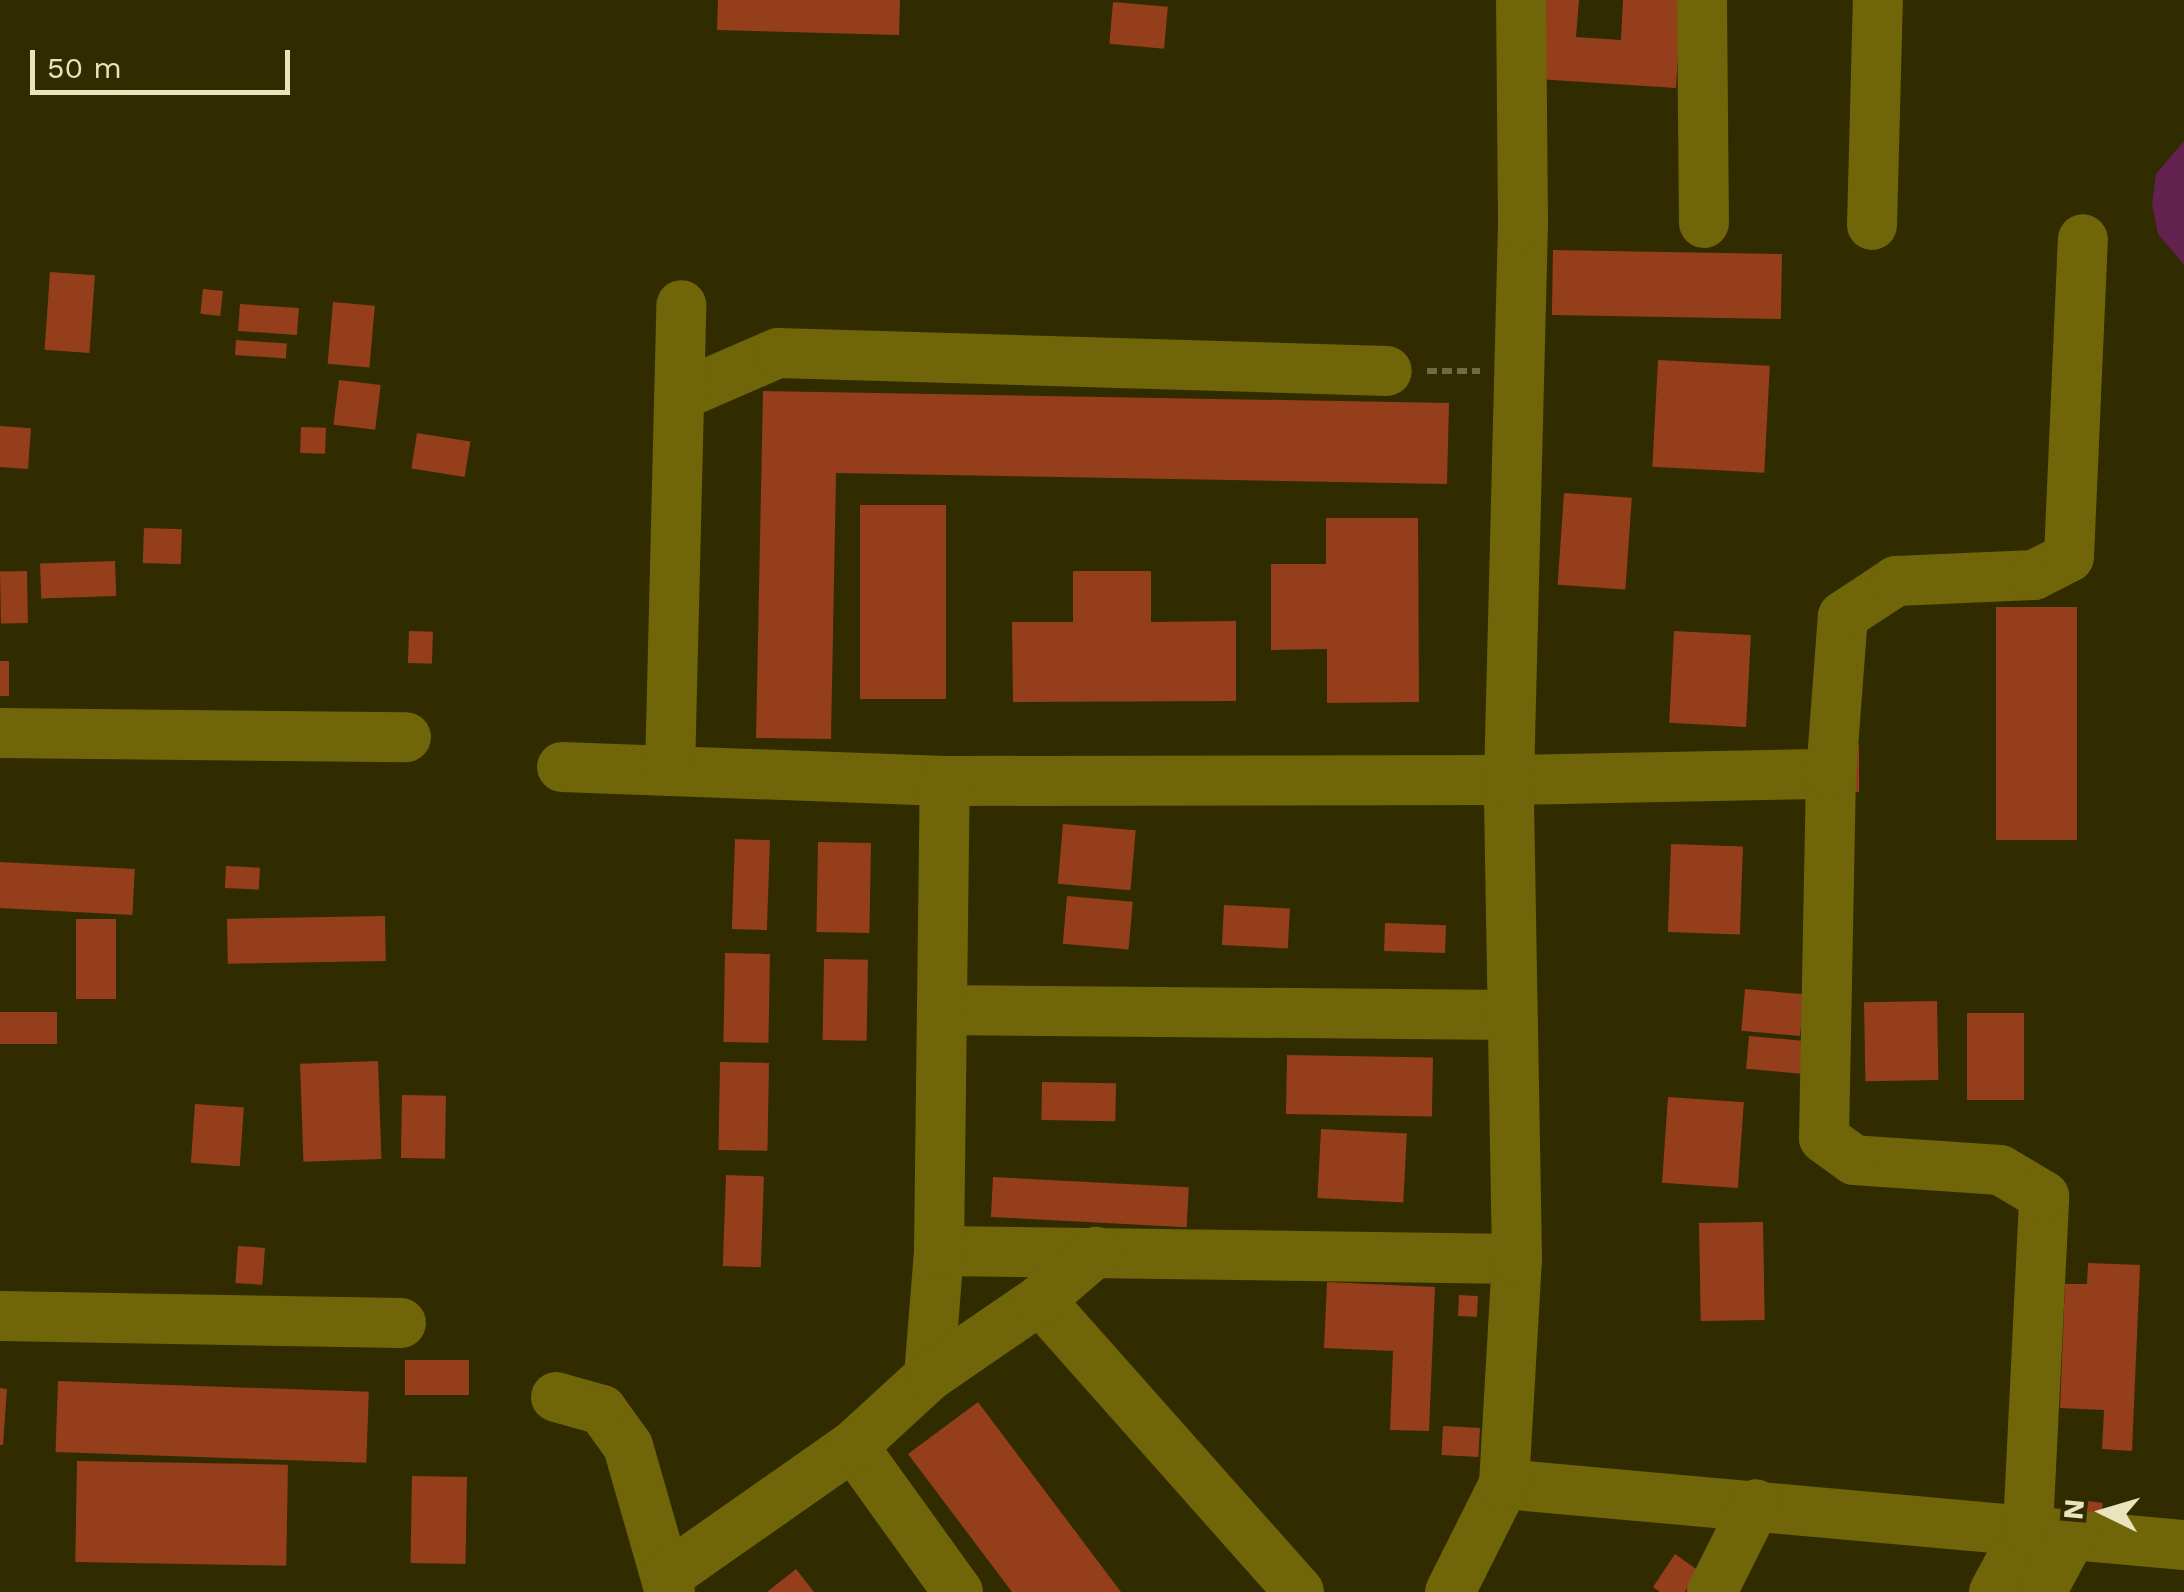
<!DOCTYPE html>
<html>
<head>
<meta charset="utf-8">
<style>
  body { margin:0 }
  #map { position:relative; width:2184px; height:1592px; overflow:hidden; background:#312b00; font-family:"Work Sans",sans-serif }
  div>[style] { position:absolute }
  .green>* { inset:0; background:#632150 }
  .building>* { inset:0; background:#943e1b; transform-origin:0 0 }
  .path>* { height:6px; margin-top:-3px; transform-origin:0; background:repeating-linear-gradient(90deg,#716b42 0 10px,transparent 0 15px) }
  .minor>* { height:50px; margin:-25px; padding:0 25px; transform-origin:25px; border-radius:25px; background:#716509 }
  span { translate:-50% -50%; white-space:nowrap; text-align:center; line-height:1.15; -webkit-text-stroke:10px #312b00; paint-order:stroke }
  .north { position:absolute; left:2054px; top:1462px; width:100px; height:100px; -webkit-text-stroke:8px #312b00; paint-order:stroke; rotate:275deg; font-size:28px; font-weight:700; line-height:40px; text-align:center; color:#e9e4bd }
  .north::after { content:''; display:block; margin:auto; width:35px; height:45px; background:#e9e4bd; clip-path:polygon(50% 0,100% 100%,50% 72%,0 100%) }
  .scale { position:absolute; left:30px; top:50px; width:260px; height:45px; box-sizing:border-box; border:5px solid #e9e4bd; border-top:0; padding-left:12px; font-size:30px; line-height:35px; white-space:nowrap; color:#e9e4bd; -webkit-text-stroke:8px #312b00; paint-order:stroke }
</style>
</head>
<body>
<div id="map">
  <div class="green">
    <i style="clip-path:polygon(2184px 141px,2184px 265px,2158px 234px,2152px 204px,2156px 174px)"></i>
  </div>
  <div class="building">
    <i style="clip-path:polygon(718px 0,900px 0,899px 35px,717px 30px)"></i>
    <i style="clip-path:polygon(1541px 0,1579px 0,1576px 37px,1621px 40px,1623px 0,1681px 0,1676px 88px,1537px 79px)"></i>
    <i style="left:1113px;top:2px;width:55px;height:42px;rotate:5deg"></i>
    <i style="left:1553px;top:250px;width:229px;height:65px;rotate:1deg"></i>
    <i style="left:50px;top:272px;width:45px;height:78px;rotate:4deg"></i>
    <i style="left:203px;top:289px;width:20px;height:25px;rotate:6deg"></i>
    <i style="left:333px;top:302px;width:42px;height:62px;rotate:5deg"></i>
    <i style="left:240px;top:304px;width:59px;height:27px;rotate:4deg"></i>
    <i style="left:236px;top:340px;width:51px;height:15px;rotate:4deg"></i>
    <i style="left:1658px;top:360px;width:112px;height:107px;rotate:3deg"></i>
    <i style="left:339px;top:380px;width:42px;height:45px;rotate:7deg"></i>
    <i style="clip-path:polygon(763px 391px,1449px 403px,1447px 484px,836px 473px,831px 739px,756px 738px)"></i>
    <i style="left:0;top:426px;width:31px;height:41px;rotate:4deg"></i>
    <i style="left:301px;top:427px;width:25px;height:26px;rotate:2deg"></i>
    <i style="left:417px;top:433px;width:54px;height:36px;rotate:9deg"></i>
    <i style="left:1564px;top:493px;width:68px;height:92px;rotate:4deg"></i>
    <i style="left:946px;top:505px;width:194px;height:86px;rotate:90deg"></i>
    <i style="clip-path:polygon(1326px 518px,1418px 518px,1419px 702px,1327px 703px,1327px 649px,1271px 650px,1271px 564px,1326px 564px)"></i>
    <i style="left:144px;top:528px;width:38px;height:35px;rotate:2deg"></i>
    <i style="left:115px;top:561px;width:35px;height:75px;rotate:88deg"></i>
    <i style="left:27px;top:571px;width:52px;height:27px;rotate:89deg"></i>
    <i style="clip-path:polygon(1073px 571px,1151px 571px,1151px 622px,1236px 621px,1236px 701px,1013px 702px,1012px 622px,1073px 622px)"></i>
    <i style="left:1996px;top:607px;width:81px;height:233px"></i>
    <i style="left:409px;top:631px;width:24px;height:32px;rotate:2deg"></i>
    <i style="left:1674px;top:631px;width:77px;height:92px;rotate:3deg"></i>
    <i style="left:0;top:661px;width:9px;height:35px"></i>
    <i style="left:1843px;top:744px;width:16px;height:48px"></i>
    <i style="left:1063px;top:824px;width:73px;height:60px;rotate:5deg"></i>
    <i style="left:735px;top:839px;width:35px;height:90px;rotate:2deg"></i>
    <i style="left:818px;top:842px;width:53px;height:90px;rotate:1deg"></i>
    <i style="left:1671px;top:844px;width:72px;height:88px;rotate:2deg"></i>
    <i style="left:0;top:862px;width:135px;height:46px;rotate:3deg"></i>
    <i style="left:226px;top:866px;width:34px;height:22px;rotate:3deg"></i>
    <i style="left:1067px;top:896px;width:66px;height:48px;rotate:5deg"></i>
    <i style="left:1224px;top:905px;width:66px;height:40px;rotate:3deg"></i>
    <i style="left:385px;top:916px;width:45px;height:158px;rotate:89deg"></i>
    <i style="left:76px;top:919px;width:40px;height:80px"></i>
    <i style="left:1385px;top:923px;width:61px;height:28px;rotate:2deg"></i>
    <i style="left:725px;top:953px;width:45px;height:89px;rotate:1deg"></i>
    <i style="left:824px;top:959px;width:44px;height:81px;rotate:1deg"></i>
    <i style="left:1745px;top:989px;width:59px;height:42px;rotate:5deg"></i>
    <i style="left:1937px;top:1001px;width:79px;height:73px;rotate:89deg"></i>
    <i style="left:0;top:1012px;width:57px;height:32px"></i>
    <i style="left:1967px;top:1013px;width:57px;height:87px"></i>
    <i style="left:1749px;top:1036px;width:59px;height:33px;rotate:5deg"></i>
    <i style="left:1287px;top:1055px;width:146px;height:59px;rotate:1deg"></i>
    <i style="left:378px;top:1061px;width:98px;height:78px;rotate:88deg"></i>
    <i style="left:720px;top:1062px;width:49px;height:88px;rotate:1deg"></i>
    <i style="left:1042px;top:1082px;width:74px;height:38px;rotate:1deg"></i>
    <i style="left:402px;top:1095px;width:44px;height:63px;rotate:1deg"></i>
    <i style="left:1668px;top:1097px;width:76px;height:86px;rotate:4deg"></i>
    <i style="left:195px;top:1104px;width:49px;height:59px;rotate:4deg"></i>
    <i style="left:1321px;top:1129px;width:86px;height:69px;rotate:3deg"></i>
    <i style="left:726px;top:1175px;width:38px;height:91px;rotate:2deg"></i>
    <i style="left:993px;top:1177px;width:196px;height:40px;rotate:3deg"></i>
    <i style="left:1763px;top:1222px;width:98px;height:64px;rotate:89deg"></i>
    <i style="left:238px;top:1246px;width:27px;height:37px;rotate:4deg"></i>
    <i style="clip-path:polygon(2088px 1263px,2140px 1265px,2132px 1451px,2102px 1449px,2104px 1410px,2060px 1408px,2065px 1284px,2087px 1284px)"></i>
    <i style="clip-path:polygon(1327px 1282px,1435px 1287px,1429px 1431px,1390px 1430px,1393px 1351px,1324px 1348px)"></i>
    <i style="left:1459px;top:1295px;width:19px;height:21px;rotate:3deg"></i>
    <i style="left:469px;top:1360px;width:35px;height:64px;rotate:90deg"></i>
    <i style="left:58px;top:1381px;width:311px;height:71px;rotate:2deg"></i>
    <i style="clip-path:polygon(0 1388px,7px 1389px,3px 1445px,0 1445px)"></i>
    <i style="clip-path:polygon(978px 1402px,1121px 1592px,1012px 1592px,908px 1454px)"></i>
    <i style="left:1443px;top:1426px;width:37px;height:29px;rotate:3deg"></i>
    <i style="left:77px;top:1461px;width:211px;height:101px;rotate:1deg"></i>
    <i style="left:412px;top:1476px;width:55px;height:87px;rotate:1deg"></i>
    <i style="left:2088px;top:1501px;width:15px;height:24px;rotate:8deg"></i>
    <i style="clip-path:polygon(1675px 1554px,1699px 1571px,1685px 1592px,1660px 1592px,1653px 1587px)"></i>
    <i style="clip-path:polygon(796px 1569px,814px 1592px,767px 1592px)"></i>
  </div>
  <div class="path">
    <i style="left:1427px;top:371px;width:53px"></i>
  </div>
  <div class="minor">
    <i style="left:1702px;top:0;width:223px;rotate:89.5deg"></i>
    <i style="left:1872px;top:225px;width:225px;rotate:-88.5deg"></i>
    <i style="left:681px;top:395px;width:106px;rotate:-23.4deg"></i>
    <i style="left:778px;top:353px;width:609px;rotate:1.69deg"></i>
    <i style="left:0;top:733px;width:406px;rotate:0.6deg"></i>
    <i style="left:562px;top:767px;width:383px;rotate:2.1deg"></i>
    <i style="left:945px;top:781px;width:564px;rotate:-0.1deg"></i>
    <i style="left:1509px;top:780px;width:322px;rotate:-1.1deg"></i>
    <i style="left:670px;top:771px;width:466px;rotate:-88.6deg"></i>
    <i style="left:942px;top:1010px;width:569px;rotate:0.5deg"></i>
    <i style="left:939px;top:1251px;width:578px;rotate:0.79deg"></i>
    <i style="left:1040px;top:1300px;width:390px;rotate:48.4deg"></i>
    <i style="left:0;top:1316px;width:401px;rotate:1deg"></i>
    <i style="left:929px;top:1376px;width:125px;rotate:-85.4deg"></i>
    <i style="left:939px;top:1251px;width:470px;rotate:-89.3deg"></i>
    <i style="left:556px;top:1397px;width:48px;rotate:15.8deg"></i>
    <i style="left:602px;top:1410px;width:44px;rotate:54.2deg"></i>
    <i style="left:628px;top:1446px;width:152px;rotate:74deg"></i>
    <i style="left:853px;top:1446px;width:180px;rotate:54.3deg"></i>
    <i style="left:1504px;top:1484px;width:683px;rotate:5.13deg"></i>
    <i style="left:667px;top:1576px;width:227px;rotate:-35deg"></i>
    <i style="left:853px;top:1446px;width:103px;rotate:-42.6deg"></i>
    <i style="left:929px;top:1376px;width:135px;rotate:-34.4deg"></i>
    <i style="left:1040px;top:1300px;width:74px;rotate:-40.6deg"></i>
    <i style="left:1450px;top:1592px;width:121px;rotate:-63.4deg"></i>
    <i style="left:1504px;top:1484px;width:225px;rotate:-86.7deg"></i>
    <i style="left:1517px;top:1259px;width:479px;rotate:-91deg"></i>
    <i style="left:1509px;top:780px;width:556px;rotate:-88.56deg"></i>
    <i style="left:1523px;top:224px;width:224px;rotate:-90.5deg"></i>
    <i style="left:1712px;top:1592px;width:98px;rotate:-63.4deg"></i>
    <i style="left:1994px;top:1592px;width:72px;rotate:-61.6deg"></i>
    <i style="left:2028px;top:1529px;width:333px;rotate:-87.2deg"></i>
    <i style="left:2044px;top:1196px;width:51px;rotate:-149.4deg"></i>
    <i style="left:2000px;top:1170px;width:146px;rotate:-176.1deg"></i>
    <i style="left:1854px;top:1160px;width:37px;rotate:-144deg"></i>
    <i style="left:1824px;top:1138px;width:364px;rotate:-88.9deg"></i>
    <i style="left:1831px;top:774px;width:158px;rotate:-85.7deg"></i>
    <i style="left:1843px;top:616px;width:64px;rotate:-33.4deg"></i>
    <i style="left:1896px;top:581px;width:138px;rotate:-2.5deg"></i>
    <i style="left:2034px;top:575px;width:39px;rotate:-27deg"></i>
    <i style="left:2069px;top:557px;width:318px;rotate:-87.5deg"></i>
    <i style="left:2041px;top:1592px;width:67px;rotate:-61.5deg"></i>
  </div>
  <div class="north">N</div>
  <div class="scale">50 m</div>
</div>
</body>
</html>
